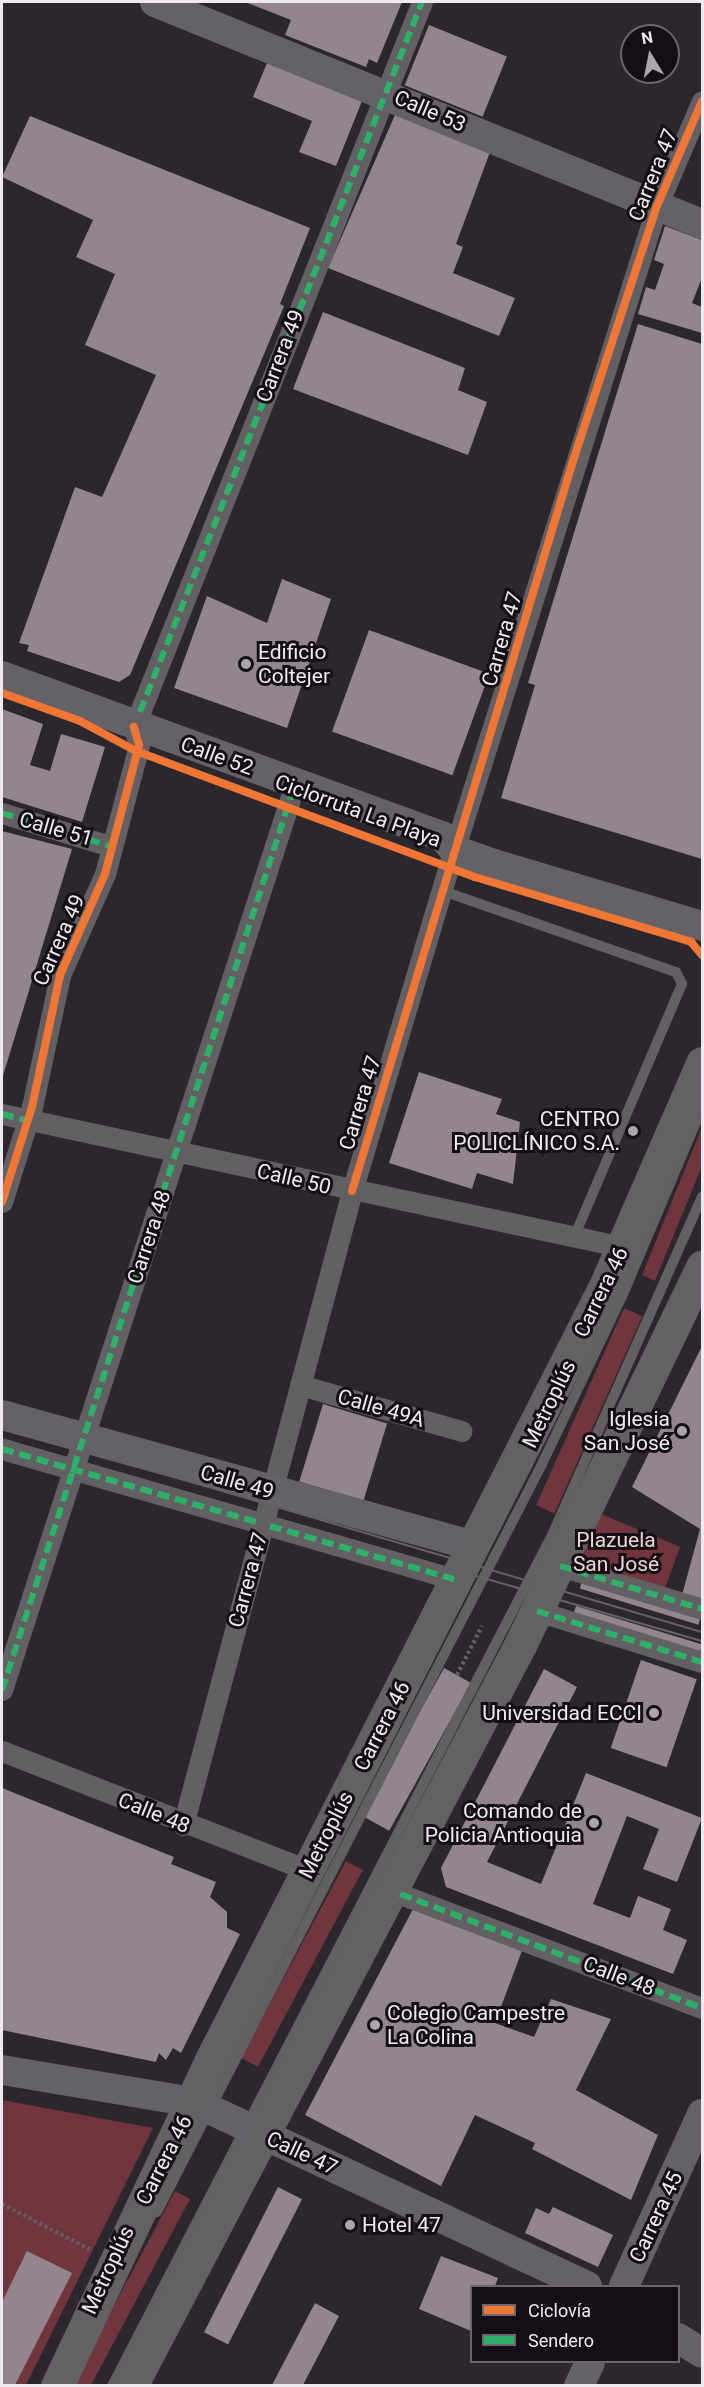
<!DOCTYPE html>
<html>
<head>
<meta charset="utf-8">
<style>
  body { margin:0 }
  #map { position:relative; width:704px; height:2387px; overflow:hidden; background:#2c272d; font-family:Roboto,sans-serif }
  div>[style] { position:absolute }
  .green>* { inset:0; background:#71353d; transform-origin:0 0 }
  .building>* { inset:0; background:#93858d; transform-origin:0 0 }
  .path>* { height:4px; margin-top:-2px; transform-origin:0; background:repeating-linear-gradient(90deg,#625f63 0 3px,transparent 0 6px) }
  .lane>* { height:10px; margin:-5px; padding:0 5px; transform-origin:5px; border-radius:5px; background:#626063 }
  .street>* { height:21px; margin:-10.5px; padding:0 10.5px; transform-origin:10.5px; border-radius:10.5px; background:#626063 }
  .secondary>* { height:30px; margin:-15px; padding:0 15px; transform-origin:15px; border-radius:15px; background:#646266 }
  .primary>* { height:33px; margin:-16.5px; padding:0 16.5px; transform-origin:16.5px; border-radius:16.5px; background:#636164 }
  .tram>* { height:1.5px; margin:-0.75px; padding:0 0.75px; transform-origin:0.75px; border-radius:0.75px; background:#636164 }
  .quiet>* { height:6px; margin-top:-3px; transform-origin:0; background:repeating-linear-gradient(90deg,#2db169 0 12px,transparent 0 18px) }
  .cycleway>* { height:8px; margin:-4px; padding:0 4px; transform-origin:4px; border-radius:4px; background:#f07635 }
  .dots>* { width:16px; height:16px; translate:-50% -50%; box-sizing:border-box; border:3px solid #140f14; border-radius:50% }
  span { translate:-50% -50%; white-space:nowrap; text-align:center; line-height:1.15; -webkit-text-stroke:6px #140f14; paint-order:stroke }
  .street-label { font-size:21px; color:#f0e9f1 }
  .poi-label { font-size:21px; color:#f0e9f1 }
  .left { translate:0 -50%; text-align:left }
  .right { translate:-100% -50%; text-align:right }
  .park-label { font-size:21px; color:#f0d4d5 }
  .frame { position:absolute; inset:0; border:3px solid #f0e9f1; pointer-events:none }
  .legend { position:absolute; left:470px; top:2285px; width:210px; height:78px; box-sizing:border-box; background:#140f14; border:2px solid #6c666c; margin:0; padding:8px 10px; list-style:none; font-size:18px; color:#f0e9f1 }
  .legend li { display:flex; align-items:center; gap:12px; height:30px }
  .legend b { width:30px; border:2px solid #6c666c }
  .north { position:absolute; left:620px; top:24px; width:60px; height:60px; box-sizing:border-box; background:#140f14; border:2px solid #6c666c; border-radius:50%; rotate:350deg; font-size:16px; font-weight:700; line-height:24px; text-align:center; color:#f0e9f1 }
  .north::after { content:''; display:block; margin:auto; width:21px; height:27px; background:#aba5ac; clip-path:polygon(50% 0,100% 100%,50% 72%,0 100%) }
</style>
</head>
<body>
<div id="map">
  <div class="green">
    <i style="clip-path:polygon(702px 1127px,702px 1166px,655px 1281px,642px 1275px)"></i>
    <i style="left:624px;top:1308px;width:20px;height:216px;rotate:24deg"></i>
    <i style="clip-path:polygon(601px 1514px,680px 1547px,662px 1596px,573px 1570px)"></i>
    <i style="left:346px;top:1861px;width:19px;height:223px;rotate:28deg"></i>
    <i style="clip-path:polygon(2px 2100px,153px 2128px,26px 2385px,2px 2385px)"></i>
    <i style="left:175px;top:2191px;width:17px;height:216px;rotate:28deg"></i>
  </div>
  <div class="building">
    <i style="clip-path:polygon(245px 2px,402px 2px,377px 63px,369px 59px,366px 67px,285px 35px,291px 20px)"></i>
    <i style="left:429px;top:25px;width:84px;height:65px;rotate:22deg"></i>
    <i style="clip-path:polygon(267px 63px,362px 101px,336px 166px,299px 152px,312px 121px,253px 97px)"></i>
    <i style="clip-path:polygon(395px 115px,490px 152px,456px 244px,463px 247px,453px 273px,515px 298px,499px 336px,328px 268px)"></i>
    <i style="clip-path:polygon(30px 116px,310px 228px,280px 304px,284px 306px,130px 675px,119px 682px,27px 651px,29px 645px,19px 643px,75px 487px,102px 497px,156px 375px,85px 345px,115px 274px,76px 257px,93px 220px,2px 177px)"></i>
    <i style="clip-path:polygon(665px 226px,702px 240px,702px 278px,692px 303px,702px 307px,702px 333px,638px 314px,646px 287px,655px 290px,664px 264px,654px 260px)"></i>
    <i style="clip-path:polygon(323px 312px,465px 368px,458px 390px,487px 402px,468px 455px,293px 389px)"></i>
    <i style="clip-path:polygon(638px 324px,702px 344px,702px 859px,501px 798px,535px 685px,528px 683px)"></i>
    <i style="clip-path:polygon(282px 579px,331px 599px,287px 728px,174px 688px,207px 596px,267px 623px)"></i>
    <i style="left:369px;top:630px;width:128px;height:108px;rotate:20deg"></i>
    <i style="clip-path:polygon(2px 709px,43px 724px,30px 765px,50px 771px,61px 734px,105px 747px,82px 822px,2px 797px)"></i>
    <i style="clip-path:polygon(2px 831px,72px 849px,2px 1079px)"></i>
    <i style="clip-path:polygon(419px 1072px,502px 1099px,496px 1114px,520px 1122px,513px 1184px,477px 1173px,472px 1189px,389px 1163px)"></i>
    <i style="clip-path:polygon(702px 1346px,702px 1601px,682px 1595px,700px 1529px,632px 1487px)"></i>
    <i style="left:323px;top:1404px;width:67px;height:81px;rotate:17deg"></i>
    <i style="left:583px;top:1578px;width:124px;height:11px;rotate:17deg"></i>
    <i style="left:576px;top:1606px;width:132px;height:11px;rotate:17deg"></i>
    <i style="left:641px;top:1660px;width:59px;height:93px;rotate:19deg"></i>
    <i style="left:444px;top:1668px;width:31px;height:169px;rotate:29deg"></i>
    <i style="clip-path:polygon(544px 1669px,577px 1687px,487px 1862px,541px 1884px,586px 1773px,702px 1818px,677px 1882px,643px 1869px,659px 1829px,627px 1816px,593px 1904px,630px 1918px,638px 1896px,671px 1909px,663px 1930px,687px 1940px,673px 1974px,446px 1887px,441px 1868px)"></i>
    <i style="clip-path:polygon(2px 1788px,174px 1857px,171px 1864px,216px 1882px,210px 1897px,227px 1912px,227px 1928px,240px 1934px,181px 2053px,173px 2048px,166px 2060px,159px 2053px,156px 2062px,2px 2030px)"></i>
    <i style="clip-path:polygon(414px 1907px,523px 1948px,495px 2023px,534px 2037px,551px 1999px,611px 2019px,576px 2090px,658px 2135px,631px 2200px,532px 2149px,535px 2143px,475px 2115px,441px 2186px,305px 2115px)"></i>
    <i style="left:278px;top:2187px;width:27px;height:163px;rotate:27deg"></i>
    <i style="clip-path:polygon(553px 2207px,613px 2235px,598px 2267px,525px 2233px,536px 2208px,549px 2214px)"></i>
    <i style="clip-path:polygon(27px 2251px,72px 2273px,15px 2385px,2px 2385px,2px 2302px)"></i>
    <i style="clip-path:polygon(441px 2256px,498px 2278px,495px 2286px,471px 2286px,471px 2331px,419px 2309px)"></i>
    <i style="clip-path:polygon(315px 2303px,339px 2316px,303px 2385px,272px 2385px)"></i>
  </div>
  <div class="path">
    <i style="left:457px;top:1675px;width:55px;rotate:-63deg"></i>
    <i style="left:2px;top:2204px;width:100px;rotate:27.3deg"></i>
  </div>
  <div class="lane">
    <i style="left:443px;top:891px;width:247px;rotate:19.2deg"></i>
    <i style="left:676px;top:972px;width:13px;rotate:63deg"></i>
    <i style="left:682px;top:984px;width:275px;rotate:113.1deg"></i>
    <i style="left:157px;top:2212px;width:841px;rotate:-62.76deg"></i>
    <i style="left:542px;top:1464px;width:191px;rotate:-64.5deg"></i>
    <i style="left:624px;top:1292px;width:200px;rotate:-67deg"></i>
    <i style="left:112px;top:2386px;width:960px;rotate:-62.66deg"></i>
    <i style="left:553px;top:1533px;width:368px;rotate:-66.1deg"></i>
  </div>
  <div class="street">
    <i style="left:140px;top:712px;width:764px;rotate:-68.34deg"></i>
    <i style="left:2px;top:813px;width:113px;rotate:17deg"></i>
    <i style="left:2px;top:1114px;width:635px;rotate:12.09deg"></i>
    <i style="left:2px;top:1202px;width:100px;rotate:-72.5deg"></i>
    <i style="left:32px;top:1107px;width:135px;rotate:-78deg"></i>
    <i style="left:60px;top:975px;width:111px;rotate:-66deg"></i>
    <i style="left:105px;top:874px;width:133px;rotate:-75.2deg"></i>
    <i style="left:139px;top:745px;width:19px;rotate:-106deg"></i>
    <i style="left:300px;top:1385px;width:168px;rotate:15.9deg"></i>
    <i style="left:2px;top:1449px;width:264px;rotate:16deg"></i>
    <i style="left:270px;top:1526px;width:195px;rotate:16.1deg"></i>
    <i style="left:560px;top:1566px;width:148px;rotate:16.8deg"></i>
    <i style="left:537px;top:1611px;width:173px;rotate:17.2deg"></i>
    <i style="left:2px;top:1690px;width:952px;rotate:-72.08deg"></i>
    <i style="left:2px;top:1751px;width:328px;rotate:21.3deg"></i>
    <i style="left:183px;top:1825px;width:656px;rotate:-75.07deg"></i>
    <i style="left:352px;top:1191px;width:342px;rotate:-73.4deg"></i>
    <i style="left:450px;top:863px;width:689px;rotate:-72.51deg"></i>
    <i style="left:657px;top:206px;width:114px;rotate:-66.8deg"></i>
    <i style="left:400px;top:1894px;width:323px;rotate:20.7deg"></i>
  </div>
  <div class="secondary">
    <i style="left:155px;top:2px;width:590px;rotate:22.09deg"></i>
    <i style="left:2px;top:676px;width:468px;rotate:20deg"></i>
    <i style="left:442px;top:836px;width:18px;rotate:49deg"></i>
    <i style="left:454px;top:850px;width:42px;rotate:19.3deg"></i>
    <i style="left:494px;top:864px;width:217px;rotate:16.6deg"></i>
    <i style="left:2px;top:1415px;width:490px;rotate:15.5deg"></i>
    <i style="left:2px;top:2070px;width:195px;rotate:9.5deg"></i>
    <i style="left:194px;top:2102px;width:434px;rotate:25.1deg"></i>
    <i style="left:624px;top:2286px;width:189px;rotate:-65.6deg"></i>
    <i style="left:678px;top:2338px;width:28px;rotate:32deg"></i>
    <i style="left:579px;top:2386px;width:26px;rotate:-65deg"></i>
  </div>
  <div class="primary">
    <i style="left:57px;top:2386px;width:358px;rotate:-64.7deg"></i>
    <i style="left:210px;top:2062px;width:873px;rotate:-63.02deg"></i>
    <i style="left:606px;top:1284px;width:241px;rotate:-66.5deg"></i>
    <i style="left:131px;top:2386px;width:837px;rotate:-62.3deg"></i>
    <i style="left:520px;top:1645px;width:420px;rotate:-64.3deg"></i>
  </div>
  <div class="tram">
    <i style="left:2px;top:1426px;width:730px;rotate:16.4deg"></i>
    <i style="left:2px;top:1439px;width:729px;rotate:16.1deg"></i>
  </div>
  <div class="quiet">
    <i style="left:140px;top:712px;width:764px;rotate:-68.34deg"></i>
    <i style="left:2px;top:813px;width:113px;rotate:17deg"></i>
    <i style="left:2px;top:1114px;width:24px;rotate:15deg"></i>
    <i style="left:2px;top:1449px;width:264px;rotate:16deg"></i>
    <i style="left:270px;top:1526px;width:195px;rotate:16.1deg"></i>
    <i style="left:560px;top:1566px;width:148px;rotate:16.8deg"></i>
    <i style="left:537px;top:1611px;width:173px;rotate:17.2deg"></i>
    <i style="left:2px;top:1690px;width:952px;rotate:-72.08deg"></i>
    <i style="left:400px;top:1894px;width:323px;rotate:20.7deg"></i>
  </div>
  <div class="cycleway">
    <i style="left:2px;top:693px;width:83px;rotate:19.7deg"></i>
    <i style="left:80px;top:721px;width:64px;rotate:28.2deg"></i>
    <i style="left:136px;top:751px;width:362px;rotate:20.4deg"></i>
    <i style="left:475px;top:877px;width:226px;rotate:16.7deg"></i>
    <i style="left:691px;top:942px;width:17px;rotate:50deg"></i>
    <i style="left:352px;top:1191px;width:763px;rotate:-73.16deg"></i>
    <i style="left:573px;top:461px;width:268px;rotate:-71.8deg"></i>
    <i style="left:657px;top:206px;width:114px;rotate:-66.8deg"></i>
    <i style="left:2px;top:1202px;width:100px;rotate:-72.5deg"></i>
    <i style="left:32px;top:1107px;width:135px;rotate:-78deg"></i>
    <i style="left:60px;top:975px;width:111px;rotate:-66deg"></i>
    <i style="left:105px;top:874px;width:133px;rotate:-75.2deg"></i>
    <i style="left:139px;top:745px;width:19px;rotate:-106deg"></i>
  </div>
  <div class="dots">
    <i style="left:246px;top:664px;background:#aba5ac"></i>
    <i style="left:633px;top:1131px;background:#aba5ac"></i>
    <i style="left:682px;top:1431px;background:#aba5ac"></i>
    <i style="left:654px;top:1713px;background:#aba5ac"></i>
    <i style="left:594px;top:1823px;background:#aba5ac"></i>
    <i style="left:375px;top:2025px;background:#aba5ac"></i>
    <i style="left:350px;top:2225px;background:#aba5ac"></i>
  </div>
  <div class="street-label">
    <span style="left:430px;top:111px;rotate:23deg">Calle 53</span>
    <span style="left:653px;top:175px;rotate:-68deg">Carrera 47</span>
    <span style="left:280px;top:356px;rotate:-69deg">Carrera 49</span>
    <span style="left:502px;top:639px;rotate:-74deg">Carrera 47</span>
    <span style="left:217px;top:756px;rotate:20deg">Calle 52</span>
    <span style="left:358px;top:811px;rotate:20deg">Ciclorruta La Playa</span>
    <span style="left:56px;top:829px;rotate:16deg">Calle 51</span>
    <span style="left:59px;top:940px;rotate:-66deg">Carrera 49</span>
    <span style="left:360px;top:1103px;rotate:-73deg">Carrera 47</span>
    <span style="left:294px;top:1179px;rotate:13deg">Calle 50</span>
    <span style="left:149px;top:1237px;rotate:-72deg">Carrera 48</span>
    <span style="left:601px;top:1292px;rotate:-64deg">Carrera 46</span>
    <span style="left:549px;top:1404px;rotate:-64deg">Metroplús</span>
    <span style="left:381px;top:1408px;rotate:16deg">Calle 49A</span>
    <span style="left:237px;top:1482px;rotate:16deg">Calle 49</span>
    <span style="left:248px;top:1580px;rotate:-75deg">Carrera 47</span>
    <span style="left:382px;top:1726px;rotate:-63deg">Carrera 46</span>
    <span style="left:154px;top:1813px;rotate:22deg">Calle 48</span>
    <span style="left:326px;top:1835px;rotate:-63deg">Metroplús</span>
    <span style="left:619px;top:1976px;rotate:21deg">Calle 48</span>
    <span style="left:302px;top:2153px;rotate:25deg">Calle 47</span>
    <span style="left:164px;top:2160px;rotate:-63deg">Carrera 46</span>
    <span style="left:656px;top:2217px;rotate:-65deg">Carrera 45</span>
    <span style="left:108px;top:2270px;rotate:-65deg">Metroplús</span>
  </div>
  <div class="poi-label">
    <span class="left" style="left:258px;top:664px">Edificio<br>Coltejer</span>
    <span class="right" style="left:620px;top:1131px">CENTRO<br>POLICLÍNICO S.A.</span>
    <span class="right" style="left:670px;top:1431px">Iglesia<br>San José</span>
    <span class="right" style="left:642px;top:1713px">Universidad ECCI</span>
    <span class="right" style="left:582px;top:1823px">Comando de<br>Policia Antioquia</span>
    <span class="left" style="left:387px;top:2025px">Colegio Campestre<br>La Colina</span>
    <span class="left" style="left:362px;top:2225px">Hotel 47</span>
  </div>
  <div class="park-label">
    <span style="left:616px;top:1552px">Plazuela<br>San José</span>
  </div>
  <div class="frame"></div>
  <ul class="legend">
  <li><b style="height:8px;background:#f07635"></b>Ciclovía</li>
  <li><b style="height:8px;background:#2db169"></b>Sendero</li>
  </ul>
  <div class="north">N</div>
</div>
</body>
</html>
